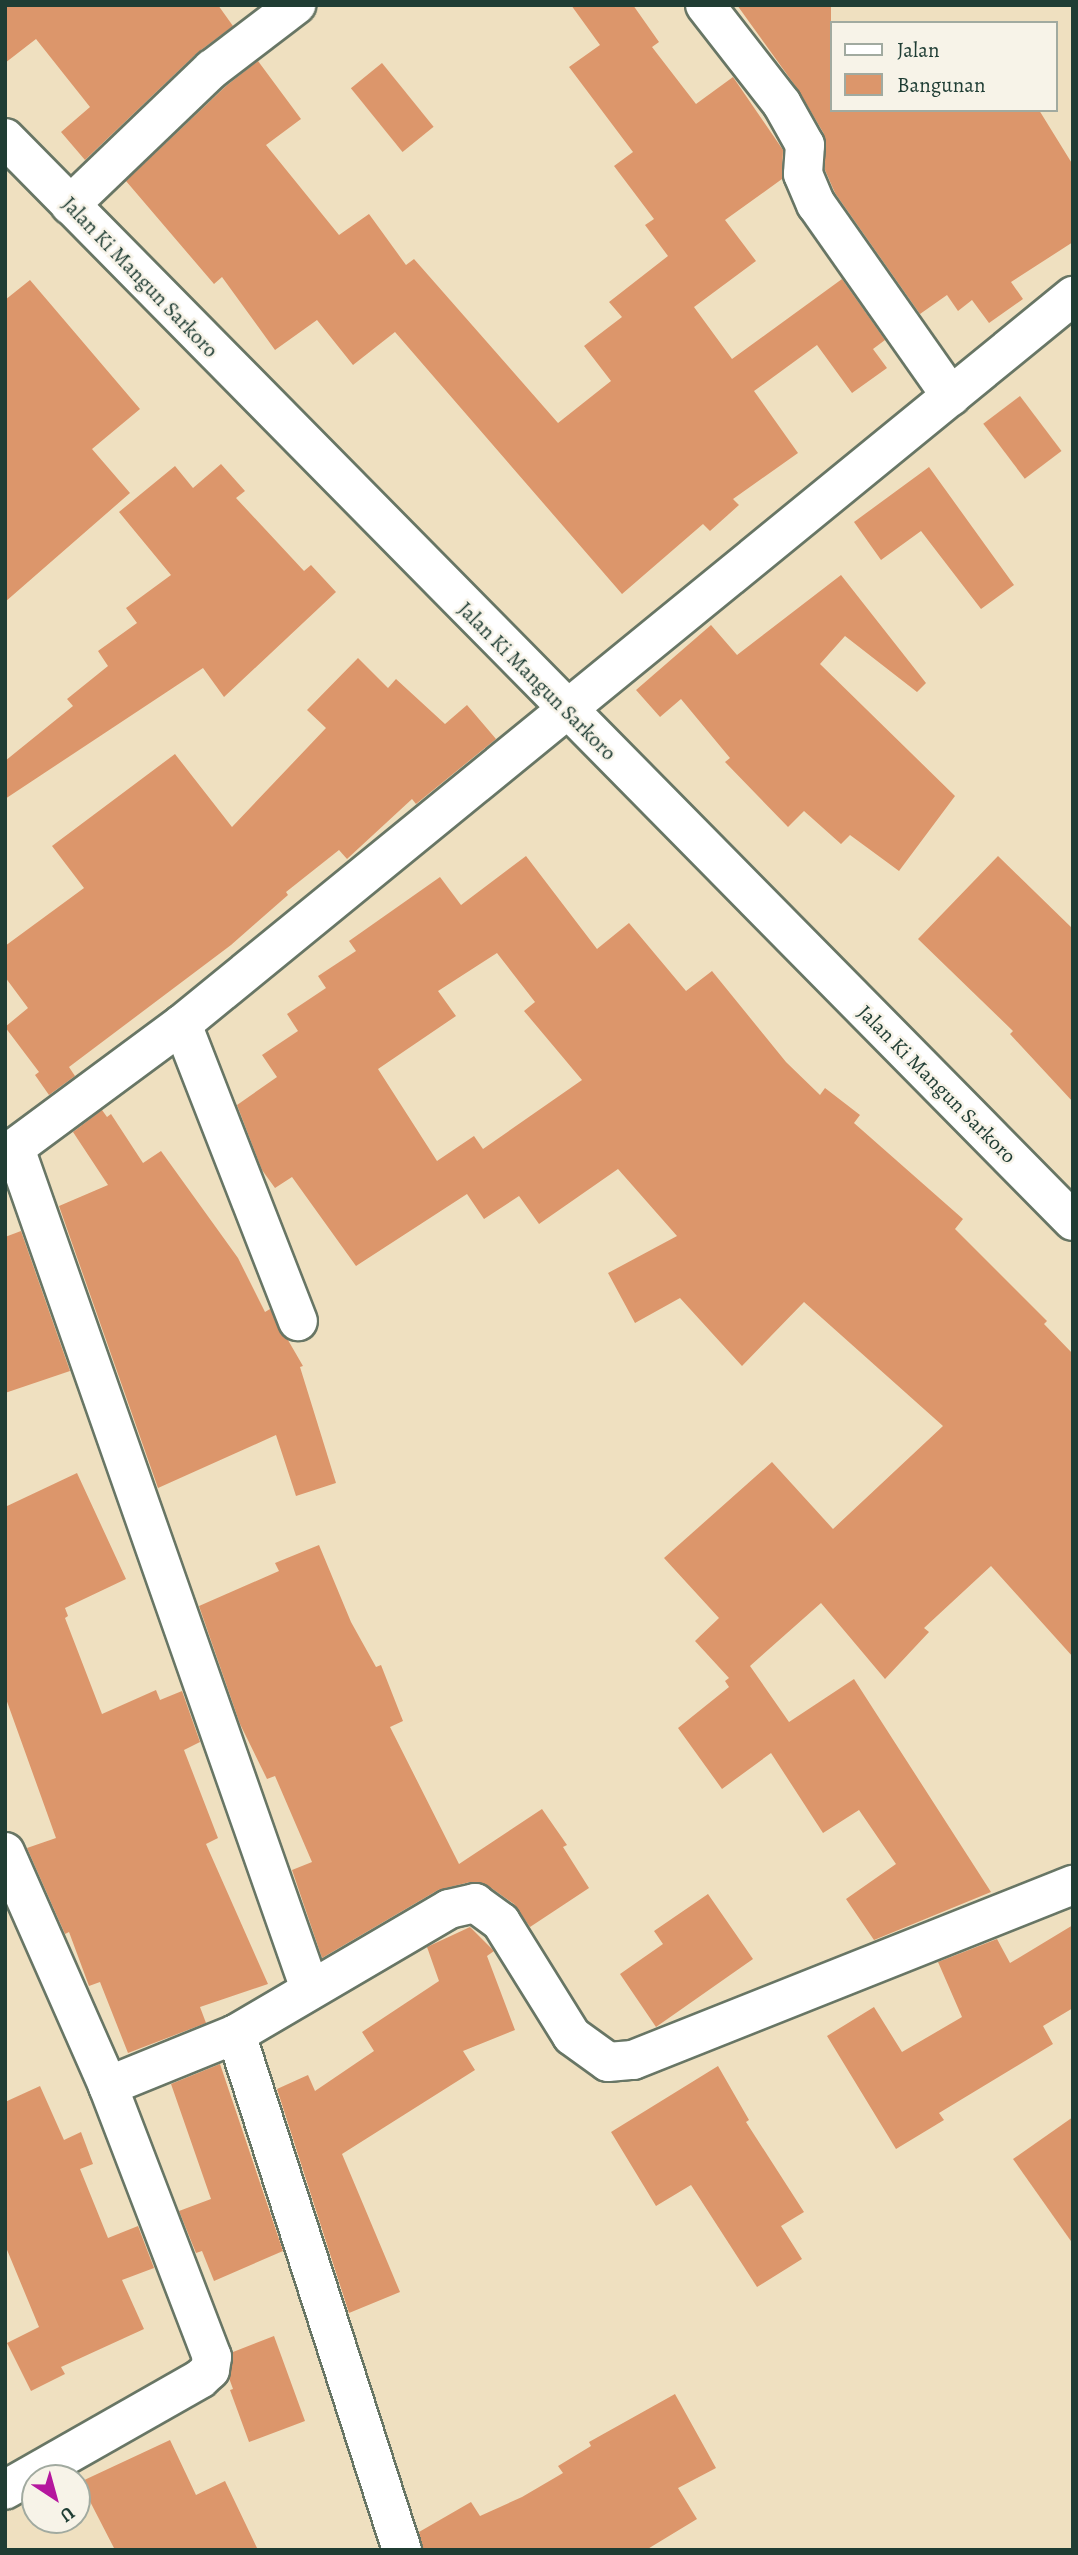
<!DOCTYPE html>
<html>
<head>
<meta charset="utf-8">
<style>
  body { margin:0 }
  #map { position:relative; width:1078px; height:2555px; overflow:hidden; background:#efe0c0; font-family:Alegreya,serif }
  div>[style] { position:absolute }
  .building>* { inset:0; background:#dc966b; transform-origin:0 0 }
  .roads { filter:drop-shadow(2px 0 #687665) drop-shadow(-2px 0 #687665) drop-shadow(0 2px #687665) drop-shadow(0 -2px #687665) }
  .street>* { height:38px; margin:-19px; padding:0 19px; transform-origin:19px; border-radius:19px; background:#fff }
  .secondary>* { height:38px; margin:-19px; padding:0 19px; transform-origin:19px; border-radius:19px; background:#fff }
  span { translate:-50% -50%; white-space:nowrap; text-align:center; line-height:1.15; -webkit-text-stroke:5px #f7f3e8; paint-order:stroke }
  .street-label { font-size:21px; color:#1f3d34 }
  .frame { position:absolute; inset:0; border:7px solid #1f3d34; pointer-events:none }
  .legend { position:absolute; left:830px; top:21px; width:228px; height:91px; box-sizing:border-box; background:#f7f3e8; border:2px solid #a1aaa0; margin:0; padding:9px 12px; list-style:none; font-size:21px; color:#1f3d34 }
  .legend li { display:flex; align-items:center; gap:14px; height:35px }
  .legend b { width:35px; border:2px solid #a1aaa0 }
  .north { position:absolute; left:21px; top:2464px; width:70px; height:70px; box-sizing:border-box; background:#f7f3e8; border:2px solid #a1aaa0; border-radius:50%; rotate:144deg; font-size:19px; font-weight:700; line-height:28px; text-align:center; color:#1f3d34 }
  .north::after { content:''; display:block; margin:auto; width:24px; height:32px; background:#b5179e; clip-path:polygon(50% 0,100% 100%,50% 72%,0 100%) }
</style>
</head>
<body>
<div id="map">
  <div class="building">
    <i style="clip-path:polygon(5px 5px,218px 5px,233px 26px,197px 53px,85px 160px,61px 132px,90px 107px,36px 39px,5px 63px)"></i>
    <i style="clip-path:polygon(571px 5px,633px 5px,659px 42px,652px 47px,696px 104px,733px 77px,783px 150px,782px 179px,725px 220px,756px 261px,694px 307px,732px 359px,842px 279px,885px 340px,873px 349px,887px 368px,852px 393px,817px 345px,754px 391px,798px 453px,733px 499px,739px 505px,710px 531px,703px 524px,622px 594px,395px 332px,353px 365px,317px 320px,275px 350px,222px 277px,214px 284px,126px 181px,226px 86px,258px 61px,301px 119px,266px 145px,339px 235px,369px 214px,406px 265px,414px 259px,558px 423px,611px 381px,584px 346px,622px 317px,609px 302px,668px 256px,645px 225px,654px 219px,614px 166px,633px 152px,569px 67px,600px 45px)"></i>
    <i style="clip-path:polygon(737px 5px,831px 5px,831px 110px,1039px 110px,1073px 165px,1073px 242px,1011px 282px,1023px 299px,989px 323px,972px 300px,958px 311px,947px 295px,920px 314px,835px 193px,825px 170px,824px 134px,799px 91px)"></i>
    <i style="left:382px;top:63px;width:82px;height:40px;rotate:51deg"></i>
    <i style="clip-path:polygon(30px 280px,140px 409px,92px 449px,130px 493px,5px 602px,5px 300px)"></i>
    <i style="left:1020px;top:396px;width:69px;height:46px;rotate:53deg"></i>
    <i style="clip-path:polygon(221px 464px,245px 491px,236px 498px,304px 571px,311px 565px,336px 592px,224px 697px,203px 668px,5px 799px,5px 761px,73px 706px,67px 699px,108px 666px,98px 651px,137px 623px,126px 608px,171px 575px,119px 512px,175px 466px,193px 488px)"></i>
    <i style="clip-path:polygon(929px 467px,1014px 585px,981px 609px,921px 531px,881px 560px,854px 522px)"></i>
    <i style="clip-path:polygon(841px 575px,926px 683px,917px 692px,845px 636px,820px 664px,955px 796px,899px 871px,850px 835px,841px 844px,804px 811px,788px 827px,725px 762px,730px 758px,681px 699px,660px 717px,636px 690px,711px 625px,737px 655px)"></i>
    <i style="clip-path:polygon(358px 658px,388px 688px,396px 679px,445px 724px,467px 705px,496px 739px,416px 804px,412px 799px,347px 859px,339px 850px,286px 892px,288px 895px,231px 945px,69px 1067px,75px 1076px,49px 1095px,35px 1075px,39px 1072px,5px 1027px,28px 1008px,5px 977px,5px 946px,84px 888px,52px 846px,175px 754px,232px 827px,326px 728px,307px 710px)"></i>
    <i style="clip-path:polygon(evenodd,526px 856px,597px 949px,629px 923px,686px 991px,712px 971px,786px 1062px,820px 1095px,825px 1088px,860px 1115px,854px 1123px,963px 1219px,955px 1229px,1047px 1321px,1044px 1324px,1073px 1354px,1073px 1657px,991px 1566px,924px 1628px,929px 1632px,885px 1679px,821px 1603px,750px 1666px,789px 1722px,854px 1679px,991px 1892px,874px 1940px,846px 1899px,896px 1864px,859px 1810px,823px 1833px,771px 1753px,722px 1789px,678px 1728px,729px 1687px,725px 1681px,729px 1678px,695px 1641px,719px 1618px,664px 1558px,772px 1462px,833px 1529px,943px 1426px,804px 1302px,742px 1366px,680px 1298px,635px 1323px,608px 1273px,677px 1236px,618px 1169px,539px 1224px,519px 1196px,484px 1219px,467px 1194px,356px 1266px,292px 1177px,275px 1188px,262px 1170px,237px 1105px,277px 1077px,262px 1055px,298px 1031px,287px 1014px,326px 988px,318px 976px,356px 951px,349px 941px,440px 877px,461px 905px,526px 856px,497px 953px,535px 1002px,524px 1011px,582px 1080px,483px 1149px,474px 1136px,437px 1161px,378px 1069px,456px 1016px,438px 991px,497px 953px)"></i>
    <i style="clip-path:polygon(998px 856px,1073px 929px,1073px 1102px,1010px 1034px,1013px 1031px,918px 939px)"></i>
    <i style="clip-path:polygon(102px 1110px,107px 1117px,111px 1114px,143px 1163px,161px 1151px,238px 1258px,265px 1312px,270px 1309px,303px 1366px,300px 1367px,336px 1483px,296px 1496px,276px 1435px,158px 1488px,59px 1206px,108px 1185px,73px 1132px)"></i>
    <i style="clip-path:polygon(21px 1231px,70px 1371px,5px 1393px,5px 1237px)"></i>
    <i style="clip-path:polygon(77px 1473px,126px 1579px,65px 1608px,68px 1616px,65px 1618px,102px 1714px,156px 1690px,160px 1700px,182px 1691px,200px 1742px,184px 1750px,218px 1838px,206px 1844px,268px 1984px,200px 2007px,206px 2023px,128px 2053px,100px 1982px,89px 1986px,69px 1932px,65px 1934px,27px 1848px,56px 1838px,5px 1696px,5px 1507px)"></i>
    <i style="clip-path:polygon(319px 1545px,351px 1622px,376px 1667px,381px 1665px,403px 1721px,390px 1727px,459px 1864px,542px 1809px,567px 1845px,563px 1847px,589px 1888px,530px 1927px,514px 1904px,487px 1885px,470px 1882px,438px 1890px,322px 1958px,292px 1870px,312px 1862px,275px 1776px,267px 1779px,240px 1724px,199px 1606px,279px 1571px,275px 1563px)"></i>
    <i style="clip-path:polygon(708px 1894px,753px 1959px,656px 2027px,620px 1974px,663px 1944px,654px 1931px)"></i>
    <i style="clip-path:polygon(1073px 1925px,1073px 2008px,1043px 2026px,1053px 2044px,939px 2113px,944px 2120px,896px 2149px,827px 2036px,874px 2007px,902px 2052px,962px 2017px,938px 1962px,997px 1939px,1010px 1963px)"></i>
    <i style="clip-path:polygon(470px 1927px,494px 1951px,487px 1956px,515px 2030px,463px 2051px,475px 2070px,342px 2154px,400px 2292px,349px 2313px,277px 2089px,308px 2075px,315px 2091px,374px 2051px,362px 2032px,439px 1981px,427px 1947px)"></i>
    <i style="clip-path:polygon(220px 2064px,283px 2251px,214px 2281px,202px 2251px,196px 2253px,179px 2211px,211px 2199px,171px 2084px)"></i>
    <i style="clip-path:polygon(718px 2066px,749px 2120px,746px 2122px,804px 2212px,781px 2226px,802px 2259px,757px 2287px,691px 2185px,656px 2206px,611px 2132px)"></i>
    <i style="clip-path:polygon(40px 2086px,64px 2140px,81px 2132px,93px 2164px,80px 2169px,108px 2238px,138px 2226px,154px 2268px,122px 2280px,144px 2329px,61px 2367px,65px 2374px,31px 2391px,7px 2343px,39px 2327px,5px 2245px,5px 2102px)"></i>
    <i style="clip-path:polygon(1073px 2117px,1073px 2244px,1013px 2159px)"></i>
    <i style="clip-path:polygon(274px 2336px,305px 2421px,249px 2442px,230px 2390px,233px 2389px,229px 2378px,233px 2352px)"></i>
    <i style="clip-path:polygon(675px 2394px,716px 2468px,678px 2488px,697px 2519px,646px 2550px,423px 2550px,419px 2532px,471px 2502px,480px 2516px,522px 2497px,563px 2473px,558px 2466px,591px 2446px,589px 2442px)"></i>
    <i style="clip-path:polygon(170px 2440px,196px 2495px,225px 2481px,258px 2550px,115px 2550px,80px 2482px)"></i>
  </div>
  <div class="roads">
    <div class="street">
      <i style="left:705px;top:5px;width:125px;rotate:52.1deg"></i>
      <i style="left:782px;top:104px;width:47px;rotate:60.7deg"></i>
      <i style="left:805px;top:145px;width:29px;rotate:94deg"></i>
      <i style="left:803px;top:174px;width:33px;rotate:67deg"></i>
      <i style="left:816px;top:204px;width:235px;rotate:54.9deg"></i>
      <i style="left:70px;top:205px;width:197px;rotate:-43.8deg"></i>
      <i style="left:212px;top:69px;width:106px;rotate:-37.3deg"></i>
      <i style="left:182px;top:1024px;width:319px;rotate:68.7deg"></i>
      <i style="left:15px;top:1148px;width:891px;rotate:70.67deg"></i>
      <i style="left:5px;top:1852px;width:256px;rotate:66.2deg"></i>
      <i style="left:108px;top:2086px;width:290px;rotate:69deg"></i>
      <i style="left:212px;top:2357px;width:13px;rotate:99deg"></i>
      <i style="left:210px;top:2370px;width:13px;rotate:138deg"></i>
      <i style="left:200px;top:2379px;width:224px;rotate:150.4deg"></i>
      <i style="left:236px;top:2034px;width:542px;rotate:72.17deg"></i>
      <i style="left:108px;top:2086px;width:138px;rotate:-22.1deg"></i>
      <i style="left:236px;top:2034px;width:247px;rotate:-30.4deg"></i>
      <i style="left:449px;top:1909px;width:27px;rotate:-13deg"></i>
      <i style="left:475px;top:1903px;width:32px;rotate:36deg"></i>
      <i style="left:501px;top:1922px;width:134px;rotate:58.1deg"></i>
      <i style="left:572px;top:2036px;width:44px;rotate:35.8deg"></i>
      <i style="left:608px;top:2062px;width:25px;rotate:-5deg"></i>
      <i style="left:633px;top:2060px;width:474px;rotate:-21.7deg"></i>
    </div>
    <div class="secondary">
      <i style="left:5px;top:138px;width:1521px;rotate:45.4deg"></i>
      <i style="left:5px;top:1155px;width:220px;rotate:-36.5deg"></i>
      <i style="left:182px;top:1024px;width:1151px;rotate:-39.25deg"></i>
    </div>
  </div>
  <div class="street-label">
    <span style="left:140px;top:277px;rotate:46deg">Jalan Ki Mangun Sarkoro</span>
    <span style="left:537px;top:681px;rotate:45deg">Jalan Ki Mangun Sarkoro</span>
    <span style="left:937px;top:1084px;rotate:45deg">Jalan Ki Mangun Sarkoro</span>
  </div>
  <div class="frame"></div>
  <ul class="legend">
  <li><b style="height:9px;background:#fff"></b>Jalan</li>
  <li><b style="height:19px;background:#dc966b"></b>Bangunan</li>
  </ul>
  <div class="north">U</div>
</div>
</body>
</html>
